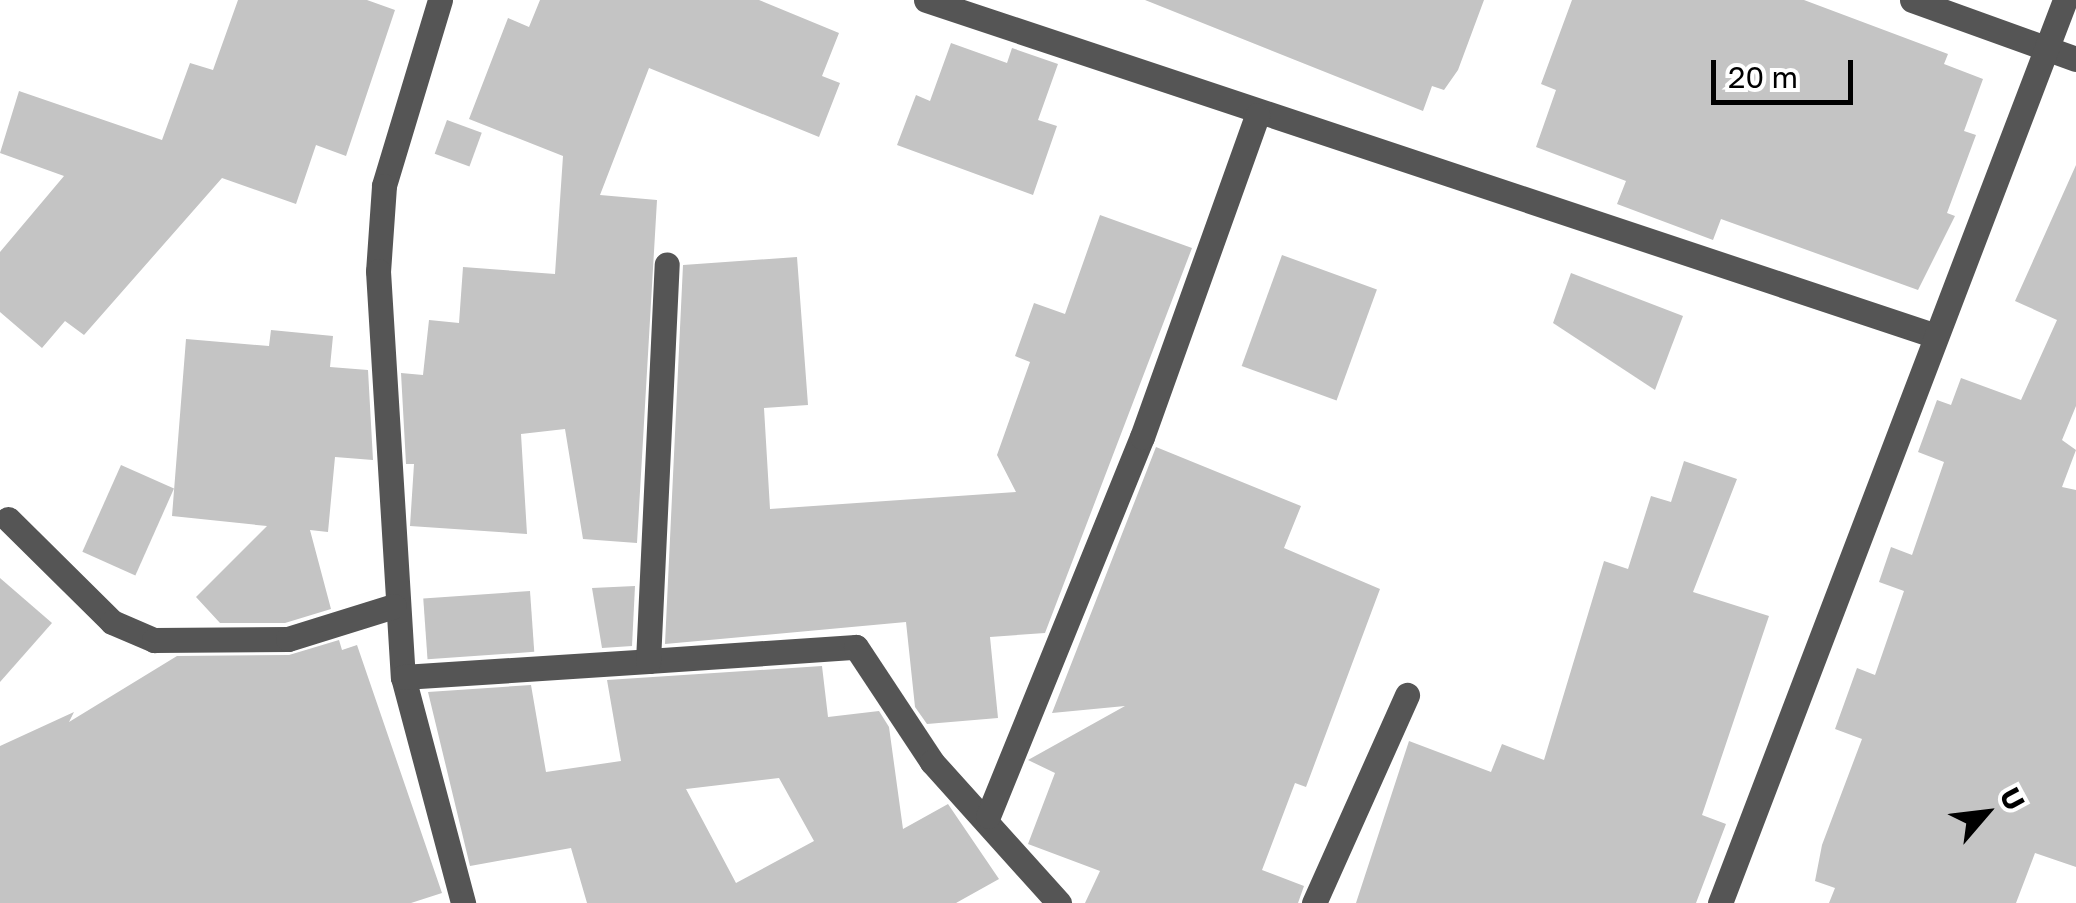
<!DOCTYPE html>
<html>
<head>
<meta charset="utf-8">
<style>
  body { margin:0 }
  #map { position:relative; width:2076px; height:903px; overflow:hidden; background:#fff; font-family:"Golos Text",sans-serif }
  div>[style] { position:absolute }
  .building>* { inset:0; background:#c4c4c4; transform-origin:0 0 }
  .minor>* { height:25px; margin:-12.5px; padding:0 12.5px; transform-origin:12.5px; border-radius:12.5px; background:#555 }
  span { translate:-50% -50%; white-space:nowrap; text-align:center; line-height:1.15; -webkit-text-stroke:10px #fff; paint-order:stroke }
  .north { position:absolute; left:1936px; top:763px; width:100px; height:100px; -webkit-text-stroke:8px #fff; paint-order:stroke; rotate:62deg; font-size:28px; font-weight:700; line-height:40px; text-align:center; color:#000 }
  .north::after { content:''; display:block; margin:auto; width:35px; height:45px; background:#000; clip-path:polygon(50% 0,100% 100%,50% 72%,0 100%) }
  .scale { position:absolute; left:1711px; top:60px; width:142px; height:45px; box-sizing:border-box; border:5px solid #000; border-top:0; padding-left:12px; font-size:30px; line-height:35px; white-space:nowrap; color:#000; -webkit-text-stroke:8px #fff; paint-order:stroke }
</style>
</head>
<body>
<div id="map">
  <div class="building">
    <i style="clip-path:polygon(238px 0,367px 0,395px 10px,346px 156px,316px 145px,296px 204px,222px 178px,84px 335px,65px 321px,42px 348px,0 312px,0 252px,64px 176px,0 153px,19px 91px,162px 140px,190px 63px,213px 70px)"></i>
    <i style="clip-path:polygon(540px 0,759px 0,839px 33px,822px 76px,840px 83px,819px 137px,649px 68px,600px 195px,657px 200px,637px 543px,583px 539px,565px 429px,521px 434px,527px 534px,410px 526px,414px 464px,406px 464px,401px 373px,423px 375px,429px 320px,459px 323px,463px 267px,555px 274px,563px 156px,469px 119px,508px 18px,529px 27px)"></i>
    <i style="clip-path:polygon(1145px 0,1484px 0,1458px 70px,1444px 90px,1432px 86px,1423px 111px)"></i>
    <i style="clip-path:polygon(1572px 0,1804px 0,1948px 54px,1944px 64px,1983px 79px,1964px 131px,1976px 135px,1947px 213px,1955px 216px,1918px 290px,1721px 219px,1713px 240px,1617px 204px,1626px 181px,1536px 147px,1556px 90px,1541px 84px)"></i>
    <i style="clip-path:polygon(951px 43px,1007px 63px,1012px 48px,1058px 64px,1038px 120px,1057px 126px,1033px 195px,897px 145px,916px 95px,930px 101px)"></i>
    <i style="left:447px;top:120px;width:37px;height:36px;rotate:20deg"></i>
    <i style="clip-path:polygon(2076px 165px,2076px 406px,2062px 440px,2076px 450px,2062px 487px,2076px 490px,2076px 867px,2035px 853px,2016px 903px,1829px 903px,1835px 888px,1815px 881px,1822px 845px,1862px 739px,1835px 729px,1857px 668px,1875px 675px,1904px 591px,1879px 582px,1891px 547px,1912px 555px,1944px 462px,1918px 452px,1937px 400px,1951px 405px,1961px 378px,2021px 400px,2057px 320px,2015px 301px)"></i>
    <i style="clip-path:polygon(1100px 215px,1192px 248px,1045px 633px,990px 637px,998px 718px,927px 724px,915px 707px,906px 622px,665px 644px,683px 265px,797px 257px,808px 405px,764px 408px,770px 509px,1016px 492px,997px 455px,1030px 362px,1015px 356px,1034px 303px,1065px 314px)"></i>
    <i style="left:1282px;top:255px;width:101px;height:118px;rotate:20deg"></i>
    <i style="clip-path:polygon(1571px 273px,1683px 316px,1655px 390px,1553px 323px)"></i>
    <i style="clip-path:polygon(271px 330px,333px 336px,330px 367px,368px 370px,373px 460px,335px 457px,328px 532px,310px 530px,331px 609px,285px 623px,220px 623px,196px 597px,267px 526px,172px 516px,186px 339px,269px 346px)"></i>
    <i style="clip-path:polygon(1156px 447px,1301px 506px,1284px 548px,1380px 589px,1306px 787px,1295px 783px,1262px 870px,1304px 886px,1298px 903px,1085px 903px,1100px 871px,1028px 844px,1055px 773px,1028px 760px,1125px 706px,1052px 713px)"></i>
    <i style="clip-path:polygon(1684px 461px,1737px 479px,1693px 592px,1769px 616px,1702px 815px,1726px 824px,1696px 903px,1356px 903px,1409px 741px,1491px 772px,1502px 744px,1544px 760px,1604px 561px,1628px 569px,1651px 496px,1671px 502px)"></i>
    <i style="left:121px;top:465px;width:58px;height:95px;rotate:24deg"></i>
    <i style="clip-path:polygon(0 578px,52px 623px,0 682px)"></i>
    <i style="clip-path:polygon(635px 586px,632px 646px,602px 648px,592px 588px)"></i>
    <i style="left:530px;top:591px;width:61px;height:107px;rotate:86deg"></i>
    <i style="clip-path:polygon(339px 640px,342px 650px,357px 645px,442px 893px,411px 903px,0 903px,0 746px,74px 712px,69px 722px,177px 656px,289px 655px)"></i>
    <i style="clip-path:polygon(evenodd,822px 666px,828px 717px,879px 711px,889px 727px,903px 829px,948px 804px,999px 879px,956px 903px,587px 903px,571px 848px,470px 866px,428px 692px,531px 685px,546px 772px,621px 761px,607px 680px,822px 666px,779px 778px,814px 841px,736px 883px,686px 789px,779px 778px)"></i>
  </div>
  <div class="minor">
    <i style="left:440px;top:0;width:194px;rotate:106.8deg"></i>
    <i style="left:384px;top:186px;width:85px;rotate:94deg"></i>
    <i style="left:378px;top:271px;width:407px;rotate:86.5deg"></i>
    <i style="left:403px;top:677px;width:234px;rotate:75.1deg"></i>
    <i style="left:926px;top:0;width:1064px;rotate:18.4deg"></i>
    <i style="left:1912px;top:0;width:174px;rotate:19.8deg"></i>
    <i style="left:8px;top:519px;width:146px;rotate:44.7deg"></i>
    <i style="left:112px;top:622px;width:46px;rotate:23.2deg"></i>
    <i style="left:154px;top:640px;width:134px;rotate:-0.4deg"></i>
    <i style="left:288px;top:639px;width:111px;rotate:-17.3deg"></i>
    <i style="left:648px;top:661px;width:208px;rotate:-3.9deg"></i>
    <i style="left:856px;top:647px;width:138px;rotate:56.5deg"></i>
    <i style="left:932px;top:762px;width:190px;rotate:48deg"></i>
    <i style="left:403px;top:677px;width:246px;rotate:-3.7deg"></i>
    <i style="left:648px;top:661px;width:397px;rotate:-87.3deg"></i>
    <i style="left:988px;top:816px;width:409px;rotate:-67.9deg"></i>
    <i style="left:1142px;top:437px;width:342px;rotate:-70.3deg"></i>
    <i style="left:1314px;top:903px;width:228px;rotate:-65.9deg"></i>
    <i style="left:1720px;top:903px;width:967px;rotate:-69.09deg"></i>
  </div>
  <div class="north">U</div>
  <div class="scale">20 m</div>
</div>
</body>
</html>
